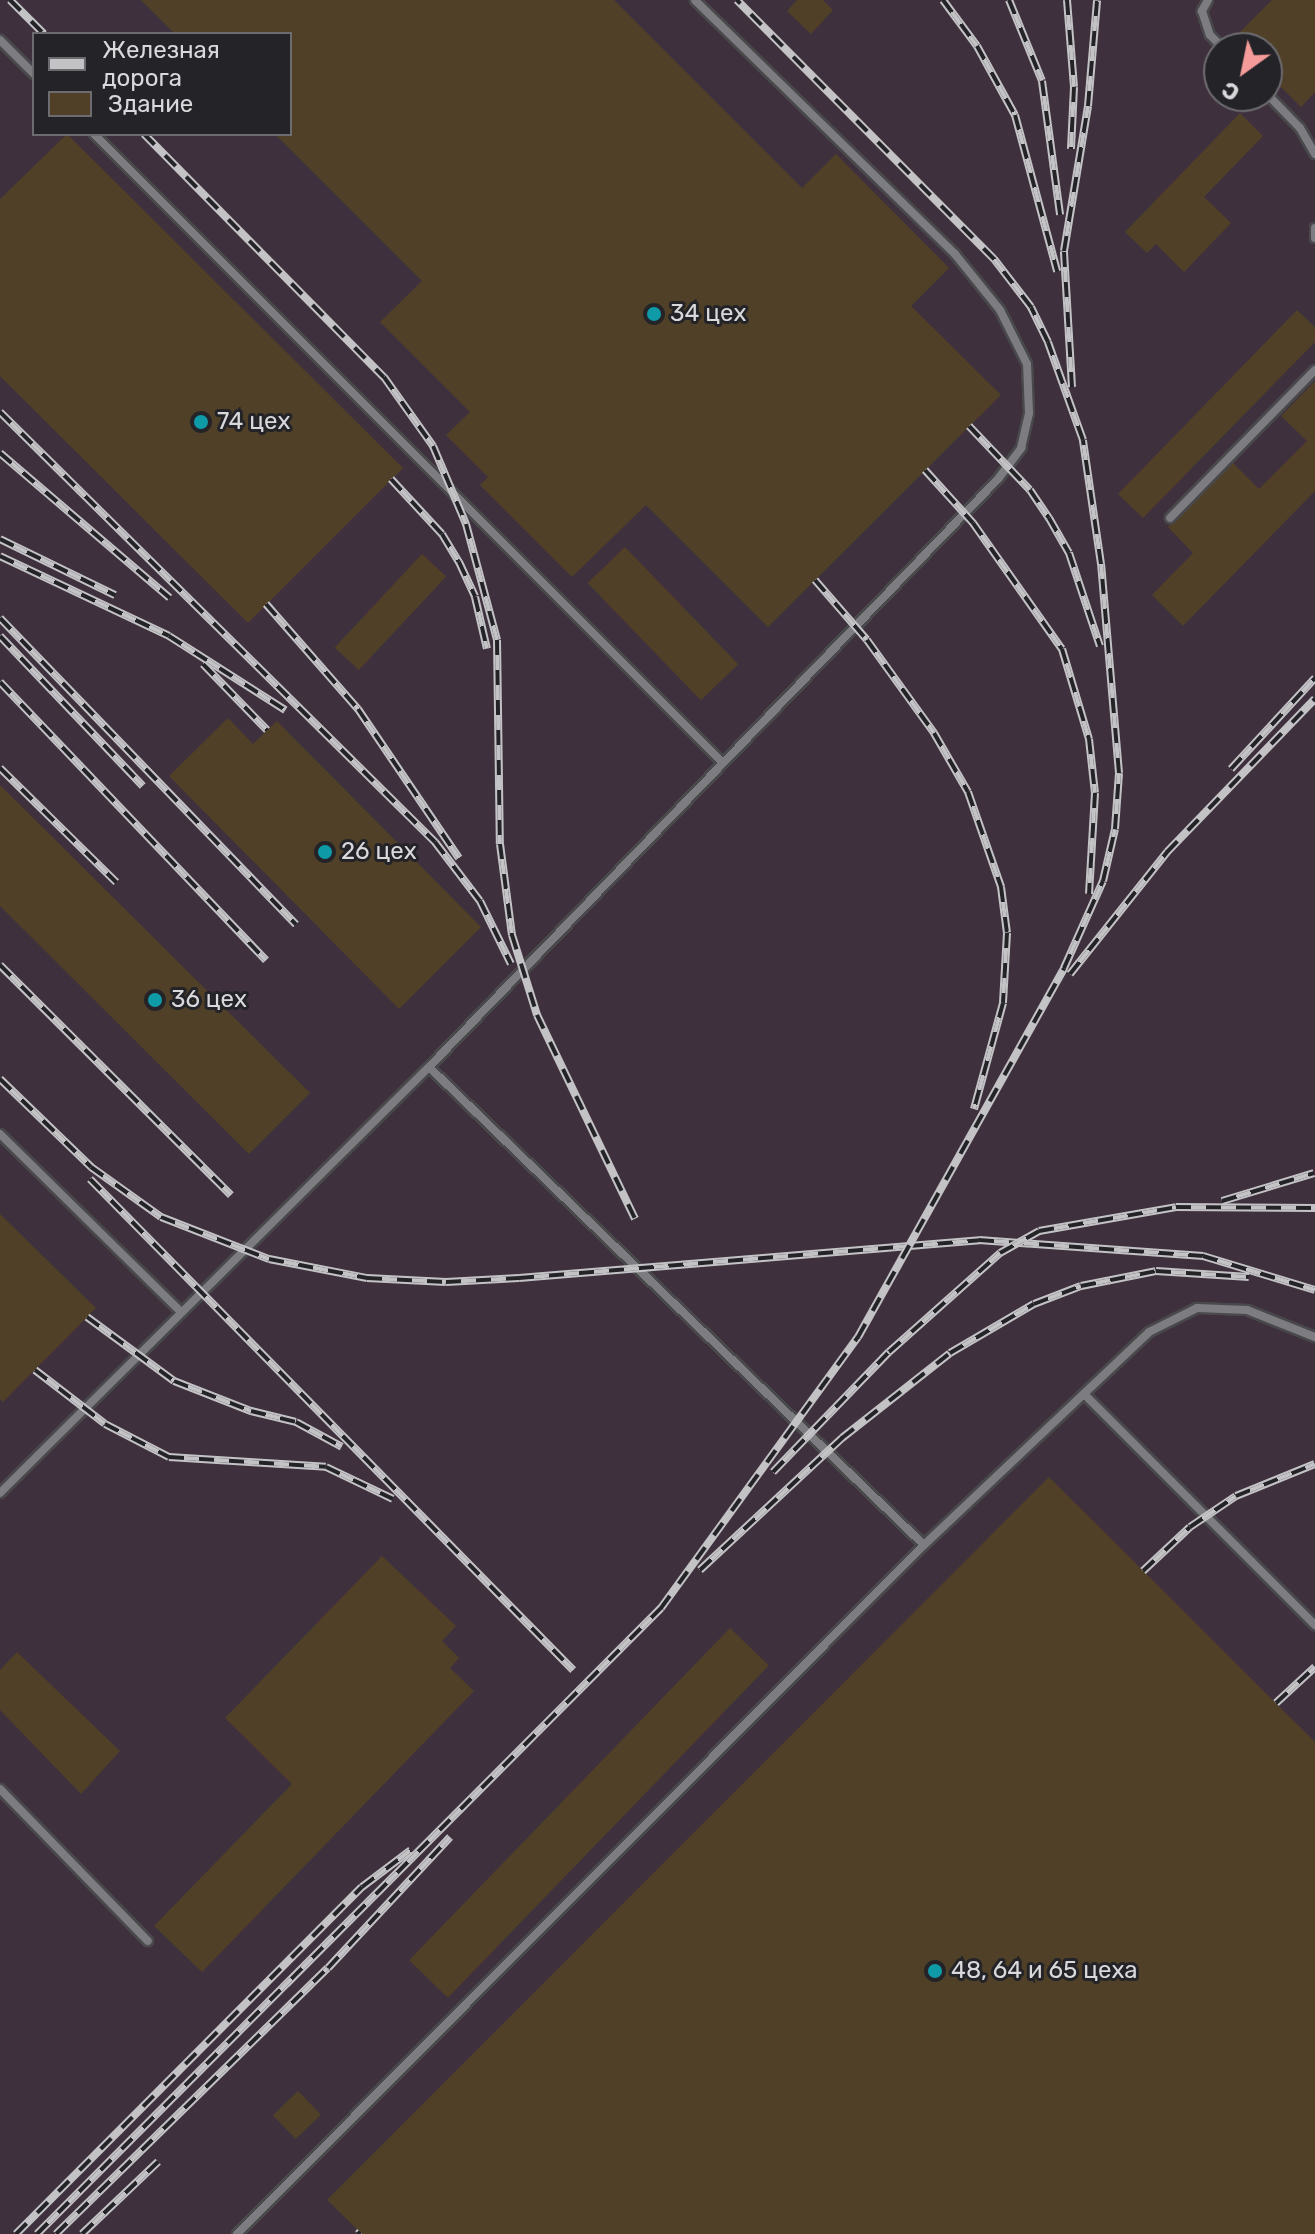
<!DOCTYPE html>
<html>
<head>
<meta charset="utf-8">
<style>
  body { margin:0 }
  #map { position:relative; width:1315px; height:2234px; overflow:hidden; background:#2e2e32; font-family:Rubik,sans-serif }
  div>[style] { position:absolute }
  .industrial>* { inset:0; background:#3f303d }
  .building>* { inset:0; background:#504028; transform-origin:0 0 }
  .roads { filter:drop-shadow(2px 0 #49494c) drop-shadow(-2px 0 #49494c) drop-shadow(0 2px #49494c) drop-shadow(0 -2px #49494c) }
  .lane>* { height:8px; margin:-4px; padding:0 4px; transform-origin:4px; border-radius:4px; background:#7d7c81 }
  .rail>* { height:8px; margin-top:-4px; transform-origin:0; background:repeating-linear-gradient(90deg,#242428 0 15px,#c3c3c6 0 30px); box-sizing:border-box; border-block:2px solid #c3c3c6 }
  .dots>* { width:22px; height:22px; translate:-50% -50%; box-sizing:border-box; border:4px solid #242428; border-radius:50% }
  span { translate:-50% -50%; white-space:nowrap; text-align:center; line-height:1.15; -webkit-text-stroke:6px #242428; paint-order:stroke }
  .poi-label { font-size:24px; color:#d9d9dc }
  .left { translate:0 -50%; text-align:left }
  .legend { position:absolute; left:32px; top:32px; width:260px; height:104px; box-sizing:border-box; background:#242428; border:2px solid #6c6c70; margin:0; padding:10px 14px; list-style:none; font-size:24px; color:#d9d9dc }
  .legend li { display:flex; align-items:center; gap:16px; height:40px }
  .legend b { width:40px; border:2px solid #6c6c70 }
  .north { position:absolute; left:1203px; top:32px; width:80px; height:80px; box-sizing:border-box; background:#242428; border:2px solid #6c6c70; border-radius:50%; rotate:213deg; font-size:22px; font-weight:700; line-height:32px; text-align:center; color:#d9d9dc }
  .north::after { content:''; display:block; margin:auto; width:28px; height:36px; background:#f59b9a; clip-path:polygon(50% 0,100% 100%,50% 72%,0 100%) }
</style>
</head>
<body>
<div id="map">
  <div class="industrial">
    <i style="clip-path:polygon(evenodd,0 0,1315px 0,1315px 2234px,0 2234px,0 0,34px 34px,290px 34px,290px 134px,34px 134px,34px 34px,0 0,1219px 48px,1267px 48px,1267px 96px,1219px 96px,1219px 48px)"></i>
  </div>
  <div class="building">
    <i style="clip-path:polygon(141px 0,614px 0,802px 188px,836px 154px,949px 268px,911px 306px,1001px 395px,768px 627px,646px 505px,572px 577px,480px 485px,488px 477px,446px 435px,470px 412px,380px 322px,422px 281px,275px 134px,290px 134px,290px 34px,175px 34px)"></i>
    <i style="clip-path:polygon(797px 0,823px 0,833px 10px,811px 34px,787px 11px)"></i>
    <i style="clip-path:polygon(1272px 0,1315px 0,1315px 92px,1301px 107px,1267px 73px,1267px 48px,1242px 48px,1233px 39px)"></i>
    <i style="clip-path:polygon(1240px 113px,1263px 136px,1204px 197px,1231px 223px,1184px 272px,1156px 244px,1147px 253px,1125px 232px)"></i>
    <i style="clip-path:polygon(67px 134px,403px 468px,248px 623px,0 376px,0 199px)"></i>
    <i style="clip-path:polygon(1297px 310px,1315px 327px,1315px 342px,1143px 518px,1118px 494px)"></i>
    <i style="clip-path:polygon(1315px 381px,1315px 491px,1183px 626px,1152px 595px,1193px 553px,1168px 527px,1232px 462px,1259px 489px,1307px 441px,1281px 416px)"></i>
    <i style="left:625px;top:547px;width:163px;height:52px;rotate:46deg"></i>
    <i style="left:422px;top:554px;width:33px;height:128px;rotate:43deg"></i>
    <i style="clip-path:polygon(228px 718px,253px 744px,277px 721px,481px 927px,399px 1009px,169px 776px)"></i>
    <i style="clip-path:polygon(0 785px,310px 1093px,249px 1154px,0 906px)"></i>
    <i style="clip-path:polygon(0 1214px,96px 1308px,3px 1402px,0 1399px)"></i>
    <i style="clip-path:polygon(1049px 1477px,1315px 1742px,1315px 2234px,362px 2234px,327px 2200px)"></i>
    <i style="clip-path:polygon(382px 1556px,456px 1626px,442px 1641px,459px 1658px,450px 1668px,474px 1691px,202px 1972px,154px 1926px,292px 1784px,225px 1718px)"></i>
    <i style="left:730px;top:1628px;width:54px;height:462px;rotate:44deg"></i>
    <i style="clip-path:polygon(17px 1652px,120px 1751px,81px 1794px,0 1710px,0 1670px)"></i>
    <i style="left:298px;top:2091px;width:33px;height:35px;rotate:46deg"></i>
  </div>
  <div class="roads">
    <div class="lane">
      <i style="left:1208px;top:0;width:13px;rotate:119deg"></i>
      <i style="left:1202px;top:11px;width:25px;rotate:72deg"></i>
      <i style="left:1210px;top:35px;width:18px;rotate:45deg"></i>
      <i style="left:0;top:40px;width:48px;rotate:45deg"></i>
      <i style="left:1267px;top:94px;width:47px;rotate:45.9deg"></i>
      <i style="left:1300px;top:128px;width:30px;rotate:60deg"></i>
      <i style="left:94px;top:134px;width:888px;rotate:45deg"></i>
      <i style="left:1315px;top:228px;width:10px;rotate:90deg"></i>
      <i style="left:1170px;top:518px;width:207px;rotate:-45.6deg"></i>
      <i style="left:429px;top:1067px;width:688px;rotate:44deg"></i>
      <i style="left:0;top:1134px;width:254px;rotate:44.5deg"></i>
      <i style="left:1084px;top:1394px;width:327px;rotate:45deg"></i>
      <i style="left:0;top:1493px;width:605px;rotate:-44.8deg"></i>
      <i style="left:429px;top:1067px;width:818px;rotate:-45.94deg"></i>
      <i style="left:998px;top:479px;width:39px;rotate:-53deg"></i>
      <i style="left:1021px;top:448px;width:36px;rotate:-77deg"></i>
      <i style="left:1029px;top:413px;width:49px;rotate:-92.3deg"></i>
      <i style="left:1027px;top:364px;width:60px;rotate:-116.6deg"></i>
      <i style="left:1000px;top:310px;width:72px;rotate:-128.8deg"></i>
      <i style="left:955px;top:254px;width:363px;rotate:-135.7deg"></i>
      <i style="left:0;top:1789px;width:212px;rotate:45.8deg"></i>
      <i style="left:237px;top:2234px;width:973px;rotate:-45.08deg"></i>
      <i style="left:924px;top:1545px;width:310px;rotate:-43.4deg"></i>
      <i style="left:1149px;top:1332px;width:54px;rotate:-26.6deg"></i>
      <i style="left:1197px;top:1308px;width:50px;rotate:2.3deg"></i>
      <i style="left:1247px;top:1310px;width:73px;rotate:21.7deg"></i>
    </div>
  </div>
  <div class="rail">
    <i style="left:10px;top:0;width:48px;rotate:45deg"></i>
    <i style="left:943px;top:0;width:57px;rotate:53.5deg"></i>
    <i style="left:977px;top:46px;width:79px;rotate:61.2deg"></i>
    <i style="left:1015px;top:115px;width:162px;rotate:74.9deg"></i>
    <i style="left:1009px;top:0;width:87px;rotate:67.8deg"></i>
    <i style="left:1042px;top:81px;width:135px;rotate:82.3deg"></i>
    <i style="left:1067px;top:0;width:87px;rotate:85.4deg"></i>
    <i style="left:1074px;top:87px;width:62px;rotate:92.8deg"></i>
    <i style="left:144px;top:134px;width:342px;rotate:45.4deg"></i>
    <i style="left:384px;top:377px;width:85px;rotate:54.6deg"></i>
    <i style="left:433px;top:446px;width:85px;rotate:67.1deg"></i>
    <i style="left:466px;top:524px;width:120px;rotate:75deg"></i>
    <i style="left:497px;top:640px;width:204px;rotate:89.2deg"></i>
    <i style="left:500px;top:844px;width:92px;rotate:82.5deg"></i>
    <i style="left:512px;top:935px;width:84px;rotate:72.6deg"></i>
    <i style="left:537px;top:1015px;width:226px;rotate:64.3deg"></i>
    <i style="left:1072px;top:387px;width:136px;rotate:-93.4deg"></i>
    <i style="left:1064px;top:251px;width:147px;rotate:-80.6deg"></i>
    <i style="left:1088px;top:106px;width:106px;rotate:-85.1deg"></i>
    <i style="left:0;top:412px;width:612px;rotate:44.67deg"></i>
    <i style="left:435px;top:842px;width:74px;rotate:52.7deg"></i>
    <i style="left:480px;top:901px;width:70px;rotate:63.8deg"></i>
    <i style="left:969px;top:426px;width:88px;rotate:46.4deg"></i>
    <i style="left:1030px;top:490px;width:34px;rotate:56deg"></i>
    <i style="left:1049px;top:518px;width:40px;rotate:60.3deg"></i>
    <i style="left:1069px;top:553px;width:98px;rotate:71.6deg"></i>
    <i style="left:0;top:453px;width:223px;rotate:40.5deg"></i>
    <i style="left:925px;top:470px;width:72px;rotate:47.8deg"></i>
    <i style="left:973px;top:523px;width:154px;rotate:54.8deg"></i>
    <i style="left:1062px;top:649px;width:94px;rotate:73.3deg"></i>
    <i style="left:1089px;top:739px;width:54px;rotate:83.7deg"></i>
    <i style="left:1095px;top:793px;width:101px;rotate:93.4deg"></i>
    <i style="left:391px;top:479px;width:75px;rotate:47.2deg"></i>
    <i style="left:442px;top:534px;width:33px;rotate:59deg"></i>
    <i style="left:459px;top:562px;width:38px;rotate:65deg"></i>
    <i style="left:475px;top:597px;width:53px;rotate:77deg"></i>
    <i style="left:0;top:539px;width:128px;rotate:26deg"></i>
    <i style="left:0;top:556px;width:187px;rotate:25.3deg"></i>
    <i style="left:169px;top:636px;width:138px;rotate:32.5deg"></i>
    <i style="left:815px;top:580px;width:79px;rotate:49.1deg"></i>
    <i style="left:867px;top:640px;width:115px;rotate:54.2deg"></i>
    <i style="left:934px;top:733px;width:68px;rotate:60deg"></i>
    <i style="left:968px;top:792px;width:101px;rotate:70.8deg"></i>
    <i style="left:1001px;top:887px;width:46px;rotate:82.6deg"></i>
    <i style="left:1007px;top:933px;width:70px;rotate:93.3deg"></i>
    <i style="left:1003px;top:1003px;width:110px;rotate:105.3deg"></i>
    <i style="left:266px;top:604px;width:140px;rotate:48.8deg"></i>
    <i style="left:358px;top:709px;width:180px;rotate:55.9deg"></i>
    <i style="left:0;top:618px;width:426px;rotate:46deg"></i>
    <i style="left:0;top:636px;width:207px;rotate:46.4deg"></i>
    <i style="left:203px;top:664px;width:92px;rotate:45.9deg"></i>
    <i style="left:0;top:682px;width:385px;rotate:46.3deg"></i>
    <i style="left:0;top:768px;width:163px;rotate:44.5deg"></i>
    <i style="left:1231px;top:769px;width:124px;rotate:-47.3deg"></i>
    <i style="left:0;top:965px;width:326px;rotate:44.9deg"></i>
    <i style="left:1070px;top:974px;width:156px;rotate:-51.5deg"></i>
    <i style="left:1167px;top:852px;width:213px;rotate:-46deg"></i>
    <i style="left:0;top:1079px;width:127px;rotate:44deg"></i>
    <i style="left:91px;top:1167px;width:86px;rotate:35.5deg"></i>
    <i style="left:161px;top:1217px;width:116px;rotate:21.3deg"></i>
    <i style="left:269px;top:1259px;width:100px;rotate:11deg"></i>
    <i style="left:367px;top:1278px;width:79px;rotate:2.9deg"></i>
    <i style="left:446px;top:1282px;width:73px;rotate:-3.1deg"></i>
    <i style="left:519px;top:1278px;width:462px;rotate:-4.7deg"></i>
    <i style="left:979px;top:1240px;width:225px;rotate:4.1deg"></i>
    <i style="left:1203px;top:1256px;width:117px;rotate:16.9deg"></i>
    <i style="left:90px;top:1179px;width:689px;rotate:45.47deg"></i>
    <i style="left:1222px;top:1201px;width:96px;rotate:-16.9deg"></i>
    <i style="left:87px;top:1317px;width:108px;rotate:36.3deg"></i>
    <i style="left:174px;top:1381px;width:83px;rotate:21.3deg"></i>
    <i style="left:251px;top:1411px;width:46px;rotate:13.7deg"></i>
    <i style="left:296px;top:1422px;width:52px;rotate:28.5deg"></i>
    <i style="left:35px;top:1370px;width:88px;rotate:37.6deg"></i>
    <i style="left:105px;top:1424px;width:72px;rotate:27.3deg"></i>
    <i style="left:169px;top:1457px;width:157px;rotate:3.6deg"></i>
    <i style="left:326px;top:1467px;width:74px;rotate:25.5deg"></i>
    <i style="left:773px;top:1472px;width:167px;rotate:-46deg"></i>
    <i style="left:889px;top:1352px;width:149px;rotate:-41.7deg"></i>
    <i style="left:1000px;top:1253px;width:45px;rotate:-29.4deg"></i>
    <i style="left:1039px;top:1231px;width:139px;rotate:-9.9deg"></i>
    <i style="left:1176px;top:1207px;width:139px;rotate:0.4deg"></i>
    <i style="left:700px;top:1570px;width:194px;rotate:-42.9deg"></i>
    <i style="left:842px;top:1438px;width:137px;rotate:-38.2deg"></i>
    <i style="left:950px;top:1353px;width:97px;rotate:-30.3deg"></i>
    <i style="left:1034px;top:1304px;width:50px;rotate:-21deg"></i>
    <i style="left:1081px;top:1286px;width:76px;rotate:-11.3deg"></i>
    <i style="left:1156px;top:1271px;width:93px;rotate:3.7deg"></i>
    <i style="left:1143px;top:1571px;width:64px;rotate:-43.1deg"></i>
    <i style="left:1190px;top:1527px;width:55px;rotate:-34deg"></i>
    <i style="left:1236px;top:1496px;width:85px;rotate:-22.1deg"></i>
    <i style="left:1276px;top:1703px;width:53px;rotate:-42.7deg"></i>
    <i style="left:16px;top:2234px;width:490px;rotate:-45.1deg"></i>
    <i style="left:362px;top:1887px;width:61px;rotate:-37.1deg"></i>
    <i style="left:37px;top:2234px;width:884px;rotate:-45.09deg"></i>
    <i style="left:661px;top:1608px;width:335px;rotate:-54deg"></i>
    <i style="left:858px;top:1337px;width:423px;rotate:-60.8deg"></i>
    <i style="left:1064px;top:968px;width:95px;rotate:-65.9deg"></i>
    <i style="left:1103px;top:881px;width:53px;rotate:-77deg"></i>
    <i style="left:1115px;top:829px;width:56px;rotate:-85.9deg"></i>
    <i style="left:1119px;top:773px;width:210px;rotate:-94.9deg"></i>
    <i style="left:1101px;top:564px;width:125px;rotate:-98.3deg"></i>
    <i style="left:1083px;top:440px;width:104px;rotate:-109.7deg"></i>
    <i style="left:1048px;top:342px;width:39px;rotate:-116deg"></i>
    <i style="left:1031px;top:307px;width:61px;rotate:-127.6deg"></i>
    <i style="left:994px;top:259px;width:365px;rotate:-134.8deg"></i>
    <i style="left:56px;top:2234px;width:380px;rotate:-44.4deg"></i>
    <i style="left:328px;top:1968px;width:179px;rotate:-47deg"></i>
    <i style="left:82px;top:2234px;width:105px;rotate:-43.5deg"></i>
    <i style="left:358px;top:2234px;width:3px;rotate:-45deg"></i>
  </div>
  <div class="dots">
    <i style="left:654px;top:314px;background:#0f9aa8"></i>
    <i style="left:201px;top:422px;background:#0f9aa8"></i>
    <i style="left:325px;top:852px;background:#0f9aa8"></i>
    <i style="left:155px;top:1000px;background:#0f9aa8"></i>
    <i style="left:935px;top:1971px;background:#0f9aa8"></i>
  </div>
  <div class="poi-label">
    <span class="left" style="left:670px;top:314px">34 цех</span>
    <span class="left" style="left:217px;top:422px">74 цех</span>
    <span class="left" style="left:341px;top:852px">26 цех</span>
    <span class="left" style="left:171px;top:1000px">36 цех</span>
    <span class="left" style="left:951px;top:1971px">48, 64 и 65 цеха</span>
  </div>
  <ul class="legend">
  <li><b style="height:10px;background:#c3c3c6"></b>Железная дорога</li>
  <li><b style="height:22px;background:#504028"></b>Здание</li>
  </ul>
  <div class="north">С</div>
</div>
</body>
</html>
